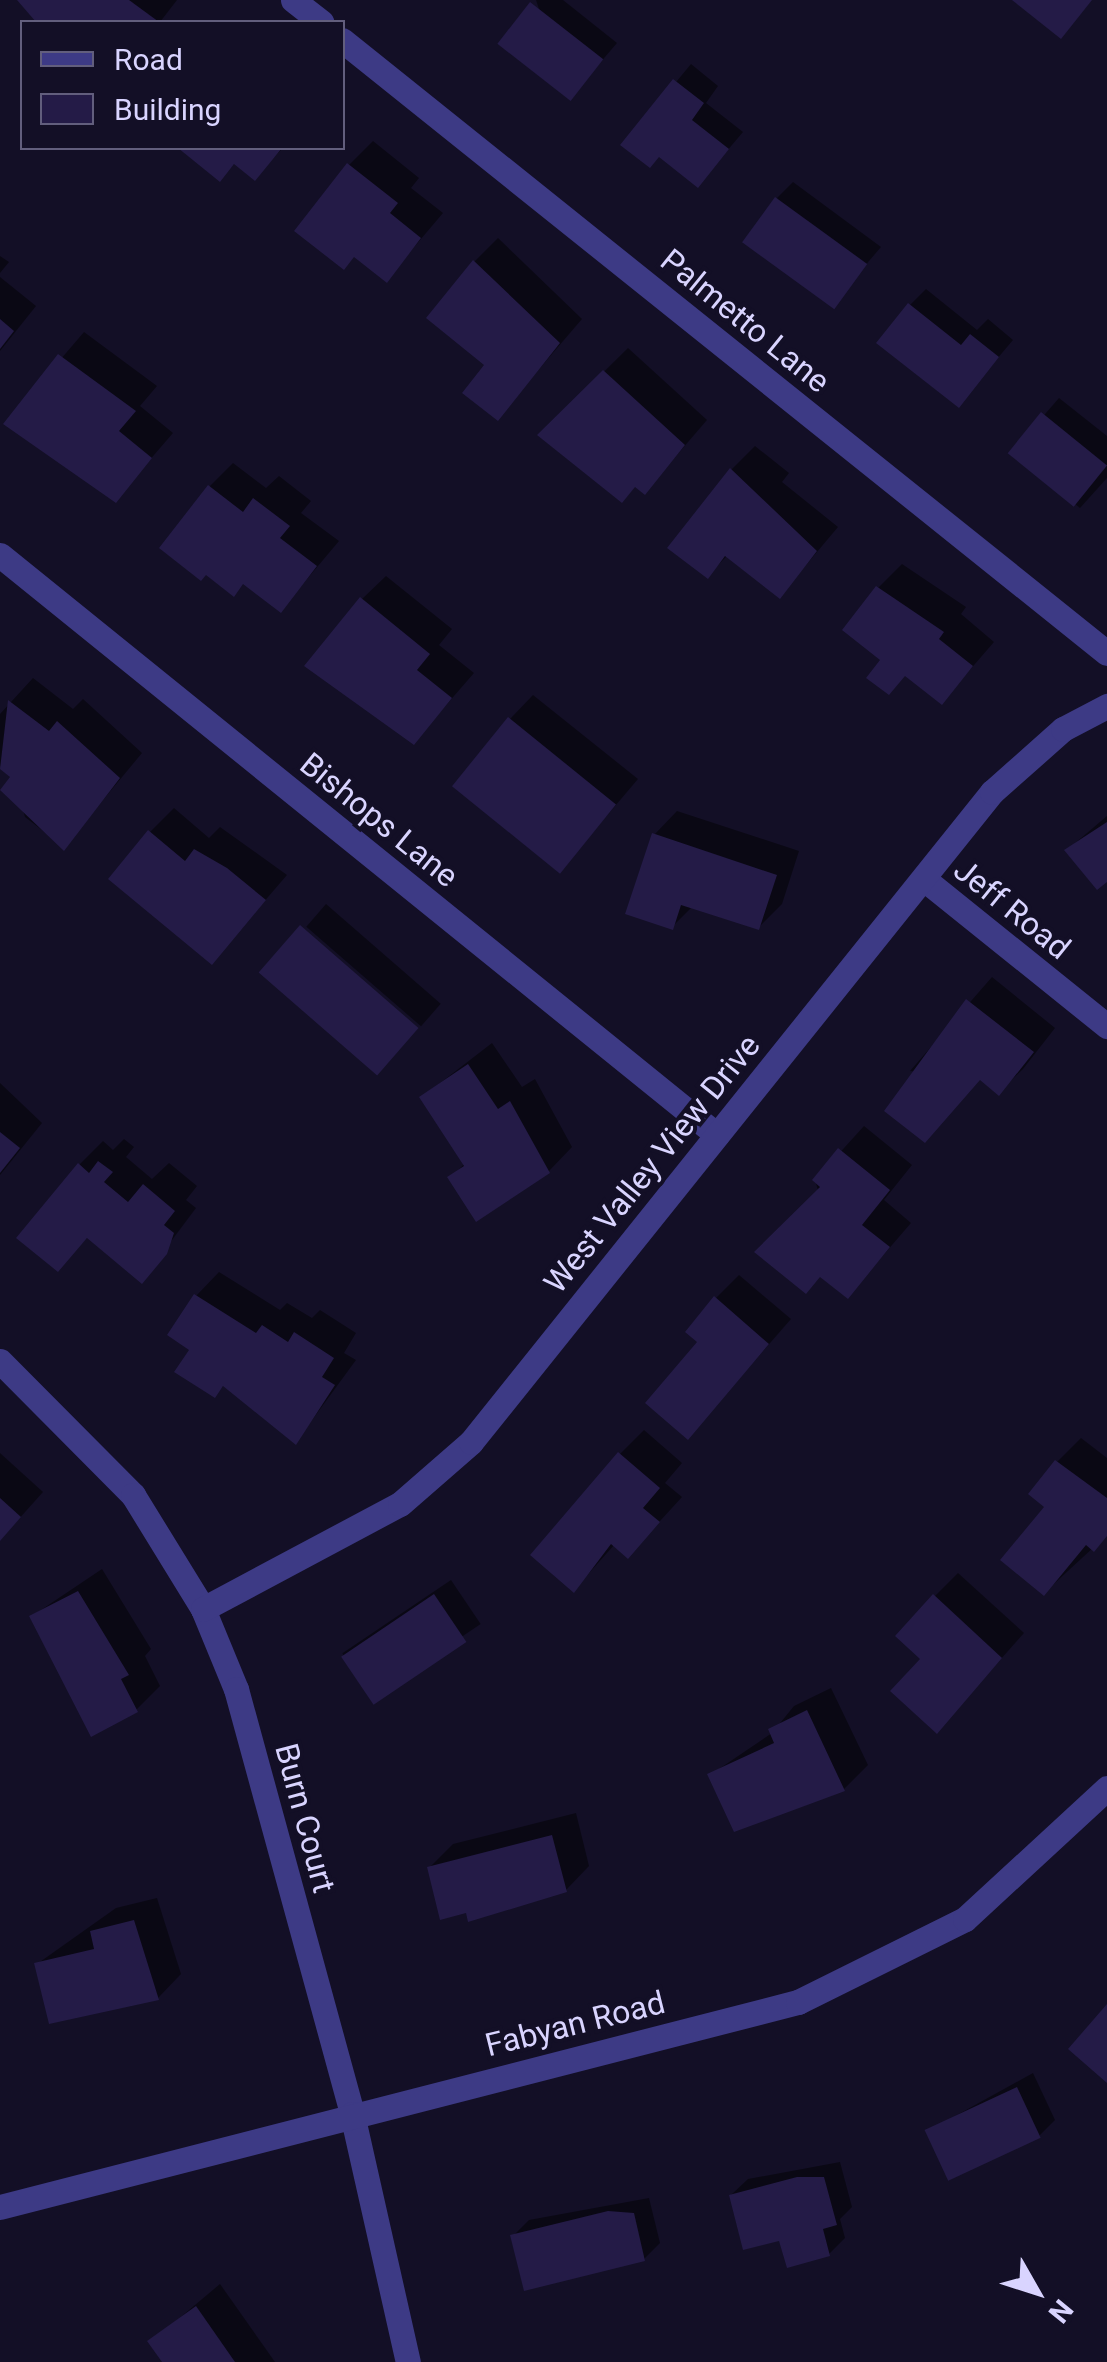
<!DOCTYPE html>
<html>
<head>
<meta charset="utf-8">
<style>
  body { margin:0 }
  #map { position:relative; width:1107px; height:2362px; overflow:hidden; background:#130f26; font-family:Roboto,sans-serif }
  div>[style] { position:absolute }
  .shadow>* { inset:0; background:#0007; transform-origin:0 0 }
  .building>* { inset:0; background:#241b47; transform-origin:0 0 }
  .street>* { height:25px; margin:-12.5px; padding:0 12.5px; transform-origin:12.5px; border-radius:12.5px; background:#3d3a85 }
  span { translate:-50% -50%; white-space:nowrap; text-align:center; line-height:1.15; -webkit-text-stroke:8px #130f26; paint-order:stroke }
  .street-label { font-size:32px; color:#d9d4ff }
  .legend { position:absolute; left:20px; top:20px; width:325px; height:130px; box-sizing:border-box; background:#130f26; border:2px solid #625e7d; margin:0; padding:12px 18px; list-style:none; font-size:30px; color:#d9d4ff }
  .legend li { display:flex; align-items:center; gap:20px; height:50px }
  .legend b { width:50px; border:2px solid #625e7d }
  .north { position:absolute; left:987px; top:2242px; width:100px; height:100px; -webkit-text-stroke:8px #130f26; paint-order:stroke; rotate:129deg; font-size:28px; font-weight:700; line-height:40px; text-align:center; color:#d9d4ff }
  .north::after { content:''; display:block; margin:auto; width:35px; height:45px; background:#d9d4ff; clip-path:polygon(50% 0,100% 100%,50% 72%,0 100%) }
</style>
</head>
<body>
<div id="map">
  <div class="shadow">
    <i style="clip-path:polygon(20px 0,177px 0,160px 22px,46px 22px)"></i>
    <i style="clip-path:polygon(536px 0,563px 0,617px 43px,569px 99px)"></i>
    <i style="clip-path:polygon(691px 64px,718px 86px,706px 103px,743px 132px,698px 185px,660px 155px,624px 145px)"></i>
    <i style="clip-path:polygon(373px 141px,419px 178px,411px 188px,443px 213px,387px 279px,349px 165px)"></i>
    <i style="clip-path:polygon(182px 148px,283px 148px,255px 177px,236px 162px,220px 178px)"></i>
    <i style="clip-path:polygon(793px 182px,881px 247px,833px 303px,777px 198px)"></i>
    <i style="clip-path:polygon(498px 238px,582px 319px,497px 418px,474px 262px)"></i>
    <i style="clip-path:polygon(0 256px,9px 262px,0 273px)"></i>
    <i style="clip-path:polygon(0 277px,36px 306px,0 351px)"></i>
    <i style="clip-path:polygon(926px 289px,977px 330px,988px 319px,1013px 340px,958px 405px,910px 305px)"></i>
    <i style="clip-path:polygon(84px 332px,157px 386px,140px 406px,173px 433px,116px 499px,6px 423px)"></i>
    <i style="clip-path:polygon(628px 348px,707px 420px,645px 492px,540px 435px)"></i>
    <i style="clip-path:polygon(1059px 398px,1107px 436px,1107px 478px,1080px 508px,1012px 452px)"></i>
    <i style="clip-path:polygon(755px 446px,789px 473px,782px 482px,838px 527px,780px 596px,728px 555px,707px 576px,731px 470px)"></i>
    <i style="clip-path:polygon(233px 463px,266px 488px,279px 476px,311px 501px,301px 513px,339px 541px,281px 610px,245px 582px,210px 486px)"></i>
    <i style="clip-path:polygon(902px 564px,966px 607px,961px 614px,994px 642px,942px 702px,884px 660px,878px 588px)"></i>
    <i style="clip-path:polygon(386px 576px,452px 629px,439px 645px,474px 673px,414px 742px,362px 599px)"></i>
    <i style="clip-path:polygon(33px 678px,73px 709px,83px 699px,142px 753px,64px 847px,25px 817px,13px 776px,0 766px,0 714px)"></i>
    <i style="clip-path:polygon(533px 695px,638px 779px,565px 865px,510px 719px)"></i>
    <i style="clip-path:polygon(174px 808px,209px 838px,220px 827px,287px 875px,212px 962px,150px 832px)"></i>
    <i style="clip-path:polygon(677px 811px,799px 851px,782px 904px,758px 928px,693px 906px,672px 927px,654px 835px)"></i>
    <i style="clip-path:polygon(1107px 816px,1107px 880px,1067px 850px)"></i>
    <i style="left:326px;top:904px;width:152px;height:30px;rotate:41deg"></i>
    <i style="clip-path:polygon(992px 977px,1055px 1028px,1023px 1069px,999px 1092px,982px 1078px,910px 1071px)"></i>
    <i style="clip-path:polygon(492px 1043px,522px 1087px,535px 1079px,572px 1147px,549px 1171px,451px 1178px,465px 1163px,422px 1097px)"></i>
    <i style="clip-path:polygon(0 1083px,42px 1123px,0 1175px)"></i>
    <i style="clip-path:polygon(864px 1126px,912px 1165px,884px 1200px,911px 1223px,848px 1296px,815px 1180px)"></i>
    <i style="clip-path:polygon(124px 1139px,134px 1147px,126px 1157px,152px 1179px,169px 1163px,197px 1186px,186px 1200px,196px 1208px,142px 1280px,89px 1236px,57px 1269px,79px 1165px,103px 1141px,113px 1150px)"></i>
    <i style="clip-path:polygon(219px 1272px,280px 1310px,287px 1303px,312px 1318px,320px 1310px,356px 1333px,344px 1353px,356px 1360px,296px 1442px,225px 1384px,215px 1395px,192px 1349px,196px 1296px)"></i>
    <i style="clip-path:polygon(739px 1275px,791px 1319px,688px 1437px,700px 1342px,716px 1298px)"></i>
    <i style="clip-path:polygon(644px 1430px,682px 1463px,665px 1483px,682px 1497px,628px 1556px,615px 1544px,574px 1590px,620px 1454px)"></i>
    <i style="clip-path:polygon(1081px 1438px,1107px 1458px,1107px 1535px,1044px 1593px,1057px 1462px)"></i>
    <i style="clip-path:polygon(0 1453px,43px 1492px,0 1540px)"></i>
    <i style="clip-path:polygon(102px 1569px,151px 1649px,145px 1656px,160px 1686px,136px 1710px,32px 1616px)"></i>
    <i style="clip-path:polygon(958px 1573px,1024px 1633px,937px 1731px,935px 1596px)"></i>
    <i style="left:451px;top:1580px;width:53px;height:131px;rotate:56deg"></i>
    <i style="clip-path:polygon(831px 1688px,868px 1765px,844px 1789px,710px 1775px,772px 1733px,794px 1706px)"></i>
    <i style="clip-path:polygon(576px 1813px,589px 1866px,566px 1890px,430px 1867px,453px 1844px)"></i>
    <i style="clip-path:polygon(157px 1898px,181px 1974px,158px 1998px,37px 1964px,116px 1908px)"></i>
    <i style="clip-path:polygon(1033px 2073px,1055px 2120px,1039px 2136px,928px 2131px)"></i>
    <i style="clip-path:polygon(840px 2162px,852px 2207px,840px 2219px,845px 2238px,829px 2254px,781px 2238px,731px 2195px,748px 2179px)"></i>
    <i style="clip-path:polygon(649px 2198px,660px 2243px,644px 2259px,513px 2236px,529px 2220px)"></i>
    <i style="clip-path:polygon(220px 2284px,275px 2362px,165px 2362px,151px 2342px)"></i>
  </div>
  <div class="building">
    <i style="clip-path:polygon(17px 0,129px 0,159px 22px,36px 22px)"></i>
    <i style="clip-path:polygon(1012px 0,1092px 0,1061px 39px)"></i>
    <i style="left:530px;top:2px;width:93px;height:53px;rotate:38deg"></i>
    <i style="clip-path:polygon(673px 79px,704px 103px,692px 120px,729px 149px,698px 188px,659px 157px,650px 168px,620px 145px)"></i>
    <i style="clip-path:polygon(178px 148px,282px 148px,255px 181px,234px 164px,220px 182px)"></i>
    <i style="clip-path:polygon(347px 163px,398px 203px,390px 213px,421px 238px,387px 283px,354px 257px,344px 270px,294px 231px)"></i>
    <i style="left:775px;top:197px;width:114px;height:56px;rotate:36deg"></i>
    <i style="clip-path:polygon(473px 260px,560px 343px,498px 421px,462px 393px,484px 365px,426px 318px)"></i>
    <i style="clip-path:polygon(908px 303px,961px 345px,970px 334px,999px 357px,959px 408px,876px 343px)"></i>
    <i style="clip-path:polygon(0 319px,14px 331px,0 349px)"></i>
    <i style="clip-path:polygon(58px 354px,136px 411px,119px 431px,152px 458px,116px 503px,3px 424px)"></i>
    <i style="clip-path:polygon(603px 370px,685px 445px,645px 495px,635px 487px,622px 503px,537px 435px)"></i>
    <i style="left:1041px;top:412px;width:85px;height:53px;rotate:39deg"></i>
    <i style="clip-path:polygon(730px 468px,817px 551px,780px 599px,725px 556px,708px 579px,667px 548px)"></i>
    <i style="clip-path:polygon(208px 485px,243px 512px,253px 498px,290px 526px,280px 538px,317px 566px,281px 613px,243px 584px,234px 597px,206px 575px,201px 581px,159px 548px)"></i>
    <i style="clip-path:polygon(876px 586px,944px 632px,939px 639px,973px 666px,942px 705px,905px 676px,889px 695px,866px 678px,880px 660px,842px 630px)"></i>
    <i style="clip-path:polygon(360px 597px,430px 654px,417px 670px,452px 698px,414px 745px,304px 666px)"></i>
    <i style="clip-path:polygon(8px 700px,49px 731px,57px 721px,120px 778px,64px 851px,0 790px,10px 777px,0 769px)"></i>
    <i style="left:508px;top:717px;width:139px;height:89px;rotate:39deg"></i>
    <i style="clip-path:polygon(1107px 822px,1107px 882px,1097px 890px,1064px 850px)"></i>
    <i style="clip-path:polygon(148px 830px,185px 861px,194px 849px,227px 868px,266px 900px,212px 965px,108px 879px)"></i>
    <i style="clip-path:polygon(652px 833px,777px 875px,759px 930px,681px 905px,673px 930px,625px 914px)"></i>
    <i style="left:300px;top:925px;width:157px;height:63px;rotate:41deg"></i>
    <i style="clip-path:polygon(966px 999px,1034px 1052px,999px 1096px,980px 1080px,925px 1143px,884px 1111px)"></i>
    <i style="clip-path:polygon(468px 1064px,498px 1109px,510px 1101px,550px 1173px,476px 1222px,447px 1177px,464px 1166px,419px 1097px)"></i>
    <i style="clip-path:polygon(0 1132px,20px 1148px,0 1173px)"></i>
    <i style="clip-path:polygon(838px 1148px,890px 1190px,862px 1225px,890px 1247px,848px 1299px,820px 1277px,806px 1294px,754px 1252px,820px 1187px,812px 1180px)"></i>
    <i style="clip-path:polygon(98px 1161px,113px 1172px,104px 1182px,128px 1202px,143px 1184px,175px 1211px,164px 1225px,174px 1233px,167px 1254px,142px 1284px,87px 1238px,58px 1272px,16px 1238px,78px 1163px,89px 1173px)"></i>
    <i style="clip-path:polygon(194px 1294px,256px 1333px,262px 1325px,288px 1342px,294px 1332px,334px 1358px,322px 1377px,335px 1385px,296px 1445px,223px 1386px,215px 1398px,174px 1372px,189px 1350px,167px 1335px)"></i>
    <i style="clip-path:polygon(714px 1296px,769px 1344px,688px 1440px,645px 1403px,697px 1342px,685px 1332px)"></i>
    <i style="clip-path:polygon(618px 1452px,660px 1488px,643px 1508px,660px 1522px,628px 1559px,611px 1544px,574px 1593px,530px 1555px)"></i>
    <i style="clip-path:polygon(1055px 1460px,1107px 1498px,1107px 1536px,1094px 1552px,1086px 1545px,1044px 1596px,1000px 1560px,1044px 1507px,1028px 1494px)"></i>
    <i style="clip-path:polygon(0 1498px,21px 1517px,0 1541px)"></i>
    <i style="clip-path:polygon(78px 1591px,129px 1675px,121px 1679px,138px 1712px,91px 1737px,29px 1616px)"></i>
    <i style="left:434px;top:1594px;width:58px;height:112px;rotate:56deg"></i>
    <i style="clip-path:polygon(933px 1594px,1002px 1658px,937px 1734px,890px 1691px,920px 1659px,895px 1636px)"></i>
    <i style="clip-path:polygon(807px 1710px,845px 1791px,734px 1832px,707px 1774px,774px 1743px,768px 1729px)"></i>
    <i style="clip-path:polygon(552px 1835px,567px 1892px,468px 1922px,466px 1913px,440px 1920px,427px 1867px)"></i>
    <i style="clip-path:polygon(134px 1920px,159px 2000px,49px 2024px,34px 1963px,94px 1949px,90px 1931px)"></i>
    <i style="clip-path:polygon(1107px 2004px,1107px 2083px,1068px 2049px)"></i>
    <i style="left:1017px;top:2087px;width:56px;height:102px;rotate:65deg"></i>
    <i style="clip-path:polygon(797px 2177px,824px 2177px,837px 2225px,823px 2229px,830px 2256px,787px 2268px,779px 2241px,743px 2250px,729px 2195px)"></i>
    <i style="clip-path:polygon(608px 2211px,634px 2213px,645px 2261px,524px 2291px,510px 2235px)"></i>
    <i style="clip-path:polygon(196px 2306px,235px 2362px,162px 2362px,147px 2341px)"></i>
  </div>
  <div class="street">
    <i style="left:293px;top:0;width:36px;rotate:38deg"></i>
    <i style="left:342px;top:40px;width:980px;rotate:38.71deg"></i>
    <i style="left:0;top:555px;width:922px;rotate:38.97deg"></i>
    <i style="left:924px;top:879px;width:235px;rotate:38.8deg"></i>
    <i style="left:0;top:1361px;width:189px;rotate:45.2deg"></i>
    <i style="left:133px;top:1495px;width:134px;rotate:58.4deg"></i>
    <i style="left:203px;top:1609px;width:87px;rotate:67.6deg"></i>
    <i style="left:236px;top:1689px;width:441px;rotate:74.7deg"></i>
    <i style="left:352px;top:2114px;width:254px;rotate:77.3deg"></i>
    <i style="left:203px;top:1609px;width:223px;rotate:-28.1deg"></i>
    <i style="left:400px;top:1504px;width:94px;rotate:-41.1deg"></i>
    <i style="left:471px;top:1442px;width:833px;rotate:-51.29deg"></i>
    <i style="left:992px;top:792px;width:95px;rotate:-41.6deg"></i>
    <i style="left:1063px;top:729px;width:50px;rotate:-27.6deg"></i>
    <i style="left:0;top:2207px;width:824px;rotate:-14.41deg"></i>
    <i style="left:798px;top:2002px;width:186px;rotate:-26.4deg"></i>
    <i style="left:965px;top:1919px;width:193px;rotate:-42.7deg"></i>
  </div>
  <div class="street-label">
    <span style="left:745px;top:321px;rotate:39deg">Palmetto Lane</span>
    <span style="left:379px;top:820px;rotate:39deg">Bishops Lane</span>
    <span style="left:1012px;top:909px;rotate:39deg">Jeff Road</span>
    <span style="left:652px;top:1164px;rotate:-51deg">West Valley View Drive</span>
    <span style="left:305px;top:1818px;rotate:75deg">Burn Court</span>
    <span style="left:575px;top:2024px;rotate:-14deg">Fabyan Road</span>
  </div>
  <ul class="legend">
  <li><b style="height:12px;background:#3d3a85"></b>Road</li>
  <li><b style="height:28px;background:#241b47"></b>Building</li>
  </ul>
  <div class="north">N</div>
</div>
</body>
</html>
